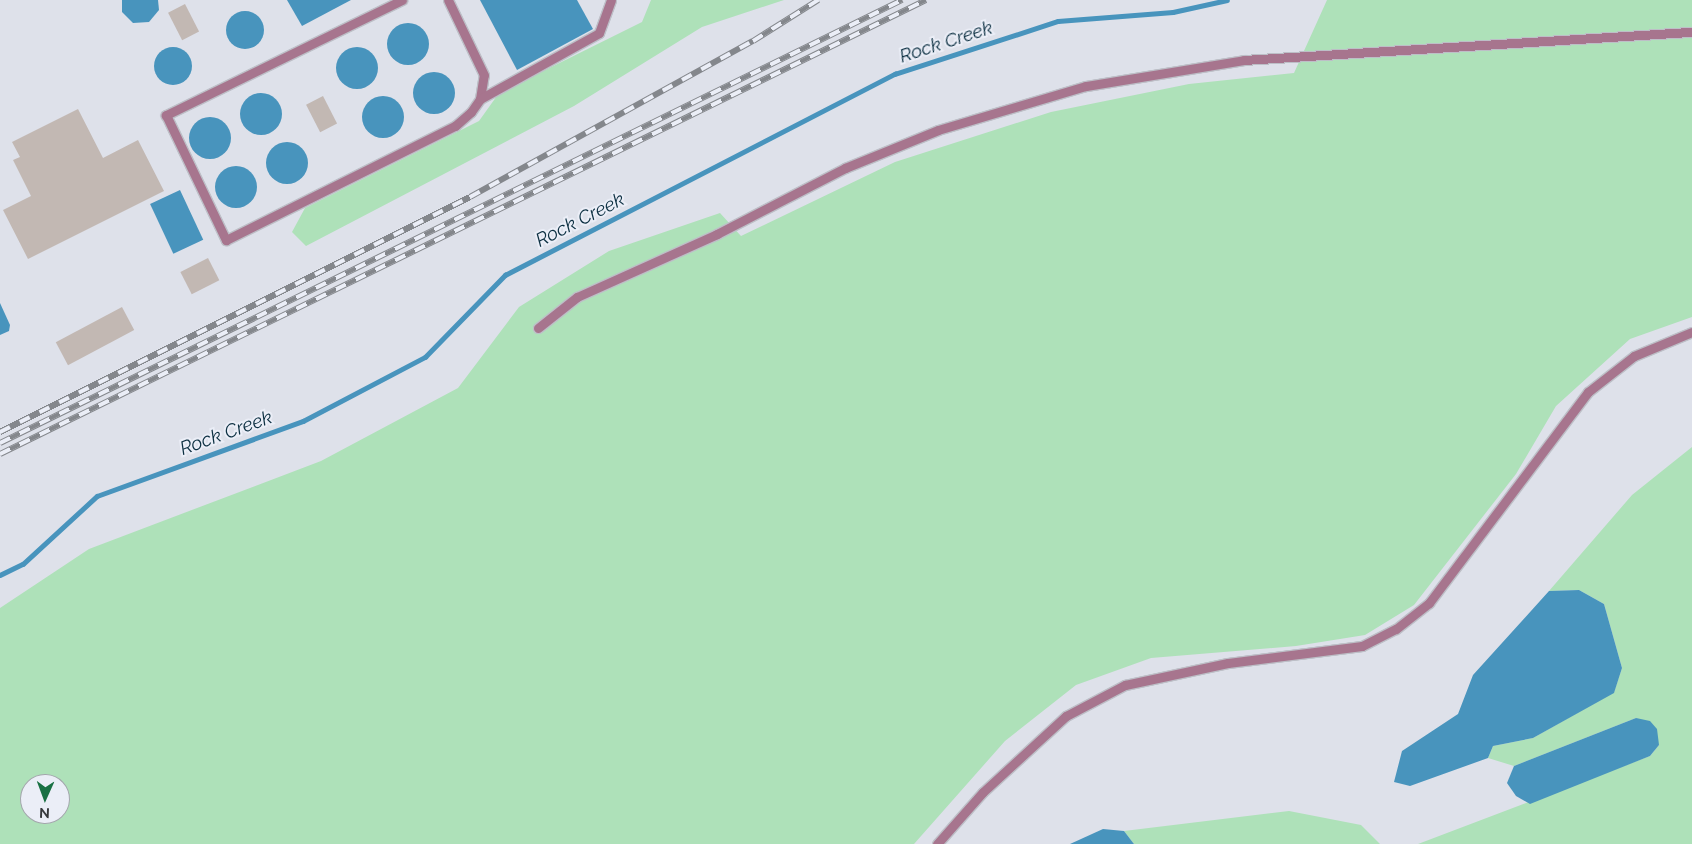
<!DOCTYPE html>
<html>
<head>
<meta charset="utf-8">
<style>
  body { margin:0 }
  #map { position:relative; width:1692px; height:844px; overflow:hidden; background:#dee1ea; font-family:Raleway,sans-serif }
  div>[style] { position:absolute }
  .green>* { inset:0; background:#aee1b9 }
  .water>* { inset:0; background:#4894bd; transform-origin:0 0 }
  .round { border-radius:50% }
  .stream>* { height:4.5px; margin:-2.25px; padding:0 2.25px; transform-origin:2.25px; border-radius:2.25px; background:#4894bd }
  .building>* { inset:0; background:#c2b8b3; transform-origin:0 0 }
  .roads { filter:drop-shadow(1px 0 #bdbfc7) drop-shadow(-1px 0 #bdbfc7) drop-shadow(0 1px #bdbfc7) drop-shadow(0 -1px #bdbfc7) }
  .lane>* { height:9px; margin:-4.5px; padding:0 4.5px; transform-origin:4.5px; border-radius:4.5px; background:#a7758e }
  .rail>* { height:5.5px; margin-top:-2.75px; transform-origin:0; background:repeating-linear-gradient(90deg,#ebeef7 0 11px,#84878c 0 22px); box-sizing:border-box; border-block:1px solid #84878c }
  span { translate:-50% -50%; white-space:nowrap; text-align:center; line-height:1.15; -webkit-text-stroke:4px #ebeef7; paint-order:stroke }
  .water-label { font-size:19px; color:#0c2f41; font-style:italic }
  .north { position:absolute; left:20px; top:774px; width:50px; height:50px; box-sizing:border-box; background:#ebeef7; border:1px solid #a3a6ac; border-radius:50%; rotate:182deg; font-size:14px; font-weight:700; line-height:20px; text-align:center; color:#37393c }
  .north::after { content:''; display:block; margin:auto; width:18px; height:22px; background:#1a7144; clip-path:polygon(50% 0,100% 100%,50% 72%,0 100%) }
</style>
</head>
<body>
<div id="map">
  <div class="green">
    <i style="clip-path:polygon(651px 0,784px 0,702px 27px,574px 106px,306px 246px,292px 232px,305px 208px,479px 121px,499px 93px,642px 22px)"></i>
    <i style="clip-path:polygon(evenodd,1327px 0,1692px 0,1692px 317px,1630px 339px,1556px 406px,1516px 474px,1414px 605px,1365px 635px,1296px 646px,1151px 658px,1076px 685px,1005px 741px,914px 844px,0 844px,0 608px,89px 549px,321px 461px,458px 388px,519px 307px,609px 251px,720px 213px,741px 236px,895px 162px,1051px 112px,1189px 84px,1294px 73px,1327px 0,30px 784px,60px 784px,60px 814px,30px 814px,30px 784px)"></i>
    <i style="clip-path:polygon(1692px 447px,1692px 844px,1418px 844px,1650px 756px,1659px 745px,1636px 718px,1514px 766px,1488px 758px,1493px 746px,1533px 738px,1614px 692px,1622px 668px,1604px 604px,1579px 590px,1549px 591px,1632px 495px)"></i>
    <i style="clip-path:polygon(1289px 811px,1361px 825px,1380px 844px,1134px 844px,1124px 831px)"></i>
  </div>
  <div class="water">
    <i style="clip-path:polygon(122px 0,158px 0,159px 10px,149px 22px,133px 23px,122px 12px)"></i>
    <i style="clip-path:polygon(287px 0,351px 0,302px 26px)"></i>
    <i style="clip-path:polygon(480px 0,577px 0,593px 29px,517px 70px)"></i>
    <i class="round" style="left:226px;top:11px;width:38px;height:38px"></i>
    <i class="round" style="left:387px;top:23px;width:42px;height:42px"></i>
    <i class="round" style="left:154px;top:47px;width:38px;height:38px"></i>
    <i class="round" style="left:336px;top:47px;width:42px;height:42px"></i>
    <i class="round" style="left:413px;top:72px;width:42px;height:42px"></i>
    <i class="round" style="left:240px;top:93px;width:42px;height:42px"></i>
    <i class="round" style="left:362px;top:96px;width:42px;height:42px"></i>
    <i class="round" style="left:189px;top:117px;width:42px;height:42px"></i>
    <i class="round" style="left:266px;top:142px;width:42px;height:42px"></i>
    <i class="round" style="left:215px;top:166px;width:42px;height:42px"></i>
    <i style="left:180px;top:190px;width:55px;height:33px;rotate:65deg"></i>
    <i style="clip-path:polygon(0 303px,10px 325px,9px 331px,0 335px)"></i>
    <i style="clip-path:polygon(1579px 590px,1604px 604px,1622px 668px,1614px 693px,1533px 738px,1493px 746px,1488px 758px,1410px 786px,1394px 782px,1402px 751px,1458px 714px,1473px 675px,1549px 591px)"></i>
    <i style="clip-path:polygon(1636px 718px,1650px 721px,1657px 729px,1659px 745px,1650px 756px,1530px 804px,1516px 796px,1507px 783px,1514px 766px)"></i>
    <i style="clip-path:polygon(1103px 829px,1124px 831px,1134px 844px,1070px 844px)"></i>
  </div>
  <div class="stream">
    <i style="left:0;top:575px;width:25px;rotate:-26deg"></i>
    <i style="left:23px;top:564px;width:100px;rotate:-42.6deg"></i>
    <i style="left:97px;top:496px;width:219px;rotate:-20deg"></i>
    <i style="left:303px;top:421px;width:138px;rotate:-27.7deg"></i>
    <i style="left:425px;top:357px;width:115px;rotate:-45.7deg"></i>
    <i style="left:505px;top:275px;width:439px;rotate:-27.3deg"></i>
    <i style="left:895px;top:74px;width:171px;rotate:-18deg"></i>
    <i style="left:1058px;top:21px;width:115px;rotate:-4.5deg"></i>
    <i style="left:1173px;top:12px;width:55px;rotate:-12.5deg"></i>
  </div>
  <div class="building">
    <i style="left:185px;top:4px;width:31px;height:19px;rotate:63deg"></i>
    <i style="left:323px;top:96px;width:31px;height:19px;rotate:63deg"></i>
    <i style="clip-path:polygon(78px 109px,103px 158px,138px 140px,164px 191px,28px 259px,3px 210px,31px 196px,13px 160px,20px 157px,12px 142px)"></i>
    <i style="left:208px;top:258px;width:25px;height:31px;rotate:63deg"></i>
    <i style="left:122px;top:307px;width:26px;height:75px;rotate:62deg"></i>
  </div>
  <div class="roads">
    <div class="lane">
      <i style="left:402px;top:0;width:263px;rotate:154deg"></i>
      <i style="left:166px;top:115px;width:139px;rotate:64.4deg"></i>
      <i style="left:226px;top:240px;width:256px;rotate:-26.5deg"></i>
      <i style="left:455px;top:126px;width:21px;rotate:-41deg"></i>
      <i style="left:471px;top:112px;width:16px;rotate:-55deg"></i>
      <i style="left:480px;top:99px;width:24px;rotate:-81deg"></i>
      <i style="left:484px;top:75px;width:83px;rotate:-115.6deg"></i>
      <i style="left:480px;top:99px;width:136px;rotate:-29deg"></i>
      <i style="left:599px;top:33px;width:35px;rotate:-70deg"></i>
      <i style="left:538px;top:328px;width:50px;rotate:-38.5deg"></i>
      <i style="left:577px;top:297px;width:154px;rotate:-24.2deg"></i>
      <i style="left:717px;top:234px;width:144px;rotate:-27.3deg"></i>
      <i style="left:845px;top:168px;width:100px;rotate:-22.2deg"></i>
      <i style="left:938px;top:130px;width:154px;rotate:-16.6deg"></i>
      <i style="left:1086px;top:86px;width:160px;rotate:-9.3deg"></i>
      <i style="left:1244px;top:60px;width:449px;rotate:-3.6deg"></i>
      <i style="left:937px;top:844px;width:69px;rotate:-48.5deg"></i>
      <i style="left:983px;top:792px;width:113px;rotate:-42.5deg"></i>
      <i style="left:1066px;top:716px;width:67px;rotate:-27.7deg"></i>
      <i style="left:1125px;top:685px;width:105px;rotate:-12.1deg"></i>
      <i style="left:1228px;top:663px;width:135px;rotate:-7.2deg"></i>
      <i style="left:1362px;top:646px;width:38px;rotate:-27deg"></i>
      <i style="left:1396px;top:629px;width:42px;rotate:-38.2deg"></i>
      <i style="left:1429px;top:603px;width:264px;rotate:-53deg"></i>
      <i style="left:1588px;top:392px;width:58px;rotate:-38deg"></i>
      <i style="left:1634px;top:356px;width:63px;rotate:-22.5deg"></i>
    </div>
  </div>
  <div class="rail">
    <i style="left:0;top:432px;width:525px;rotate:-26.57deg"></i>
    <i style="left:470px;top:197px;width:323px;rotate:-28.9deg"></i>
    <i style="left:753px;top:41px;width:77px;rotate:-32.2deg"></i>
    <i style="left:0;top:443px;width:1005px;rotate:-26.16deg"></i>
    <i style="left:0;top:454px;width:1031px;rotate:-26.12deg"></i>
  </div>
  <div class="water-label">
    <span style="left:946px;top:42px;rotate:-18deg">Rock Creek</span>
    <span style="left:580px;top:220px;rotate:-27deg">Rock Creek</span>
    <span style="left:226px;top:433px;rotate:-20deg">Rock Creek</span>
  </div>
  <div class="north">N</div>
</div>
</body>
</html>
